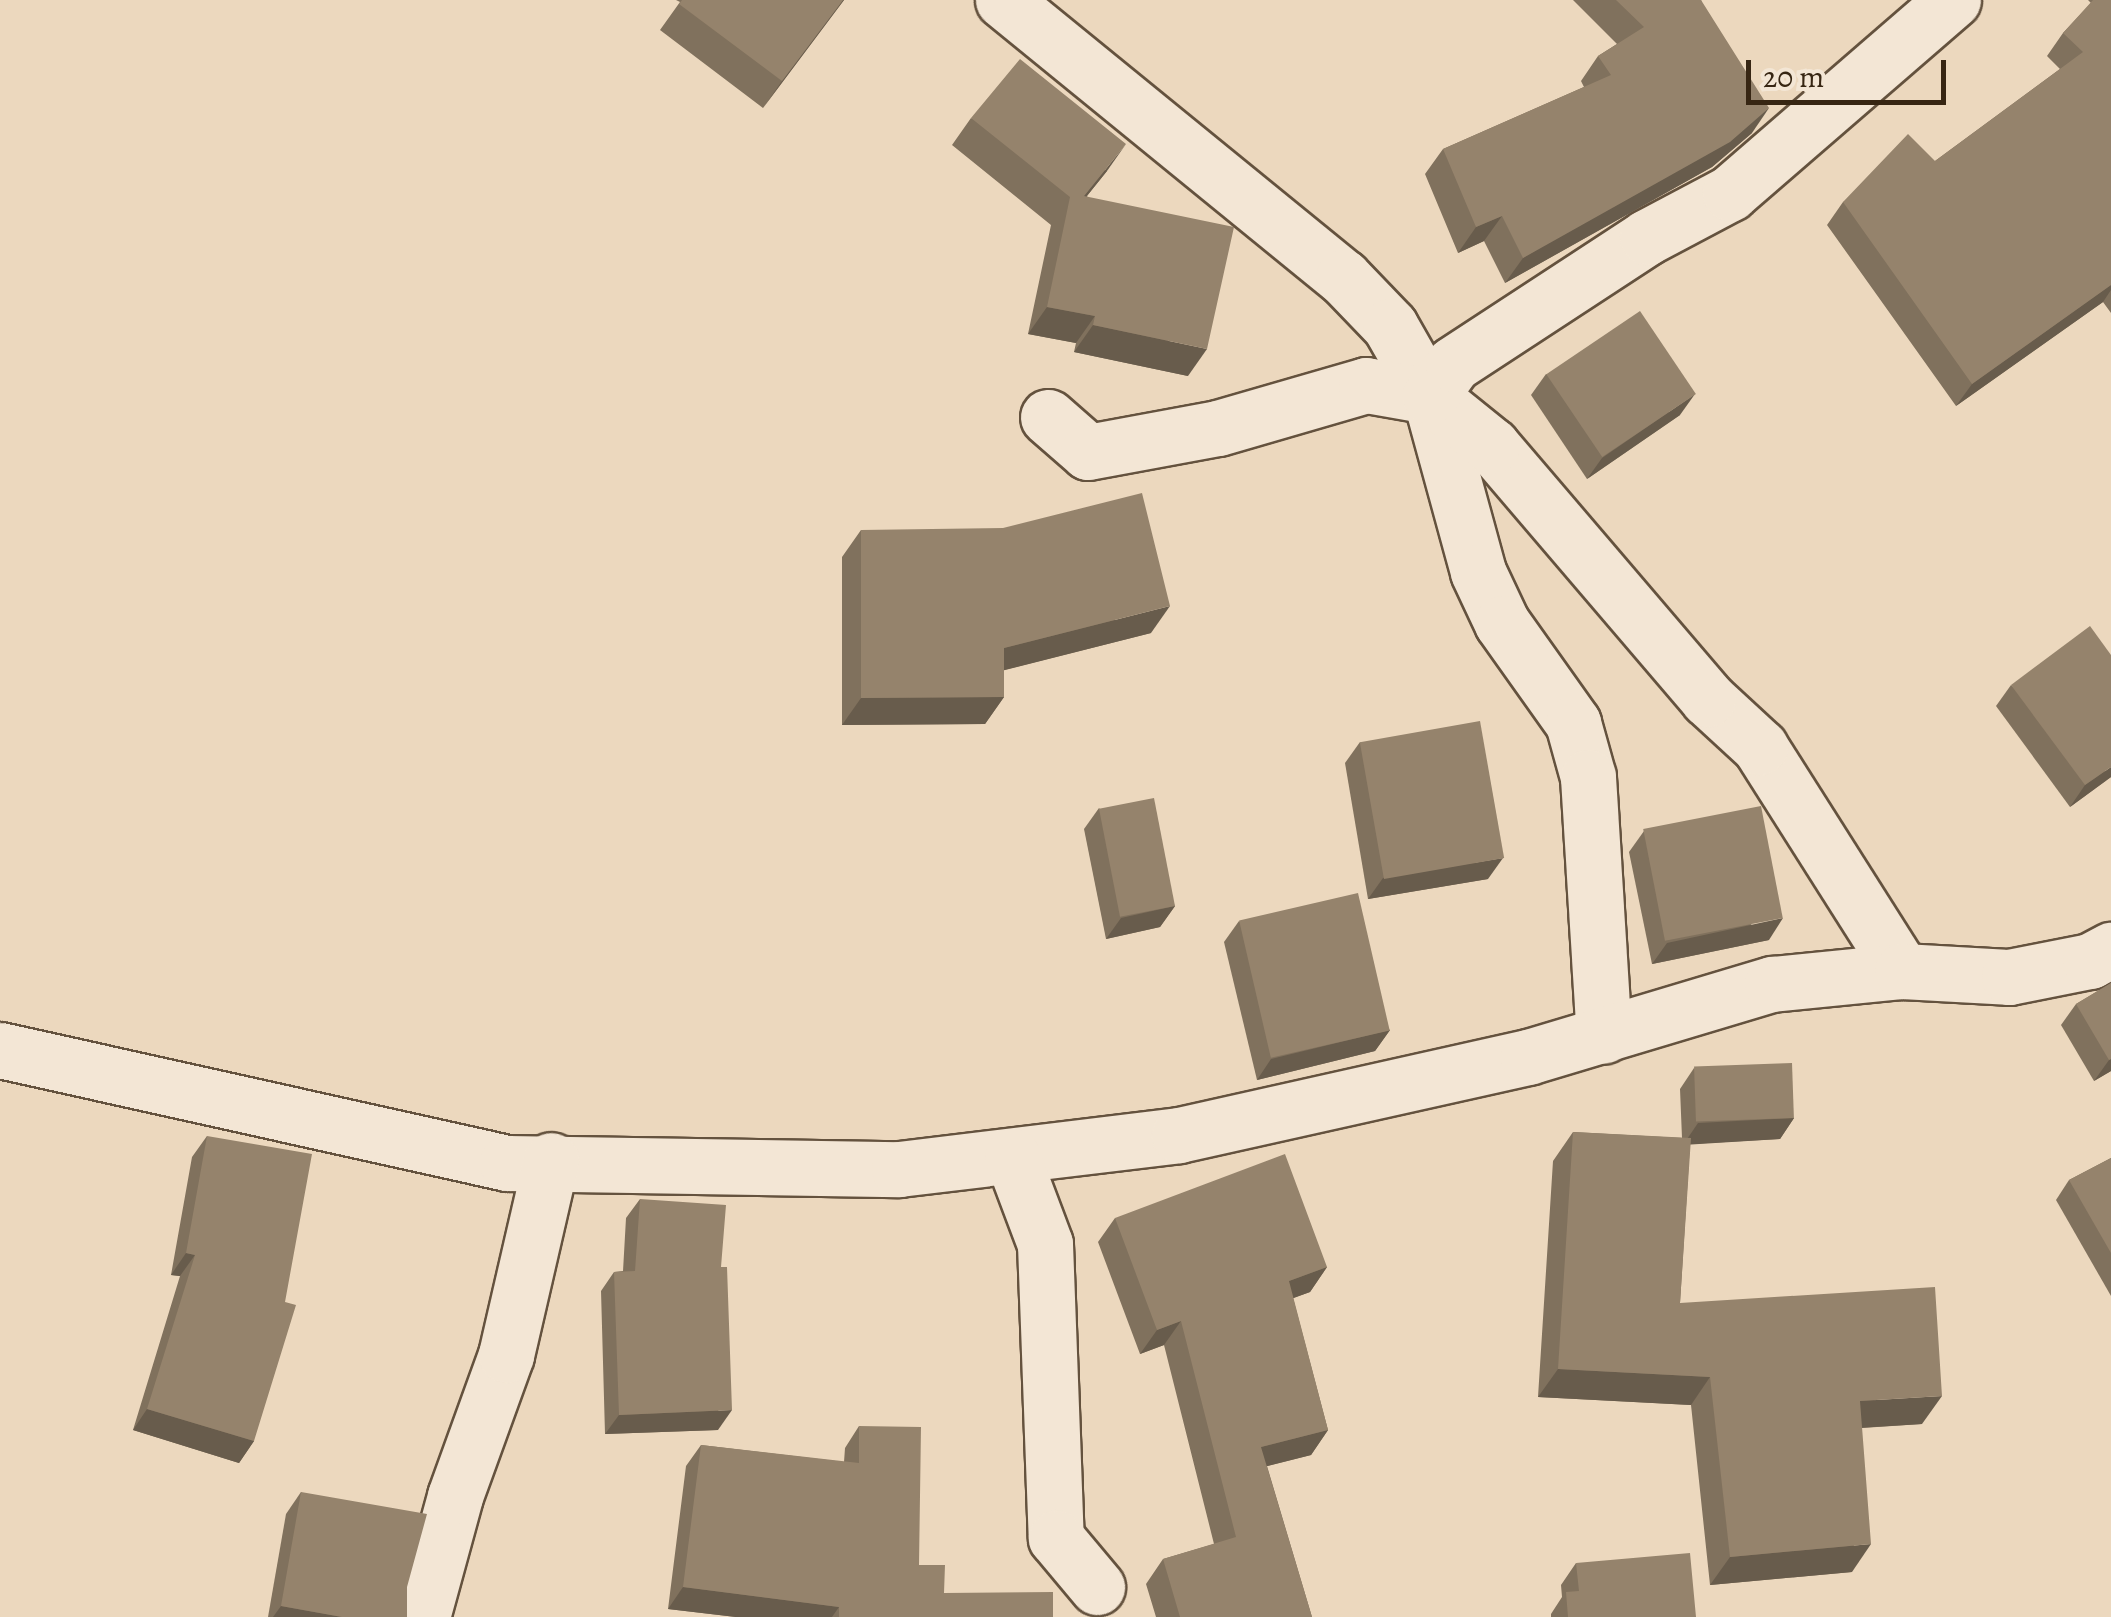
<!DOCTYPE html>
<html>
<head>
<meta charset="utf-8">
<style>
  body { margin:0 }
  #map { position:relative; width:2111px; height:1617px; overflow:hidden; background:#ecd8be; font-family:Alegreya,serif }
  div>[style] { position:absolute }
  .roads { filter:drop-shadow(2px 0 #64523e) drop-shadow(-2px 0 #64523e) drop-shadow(0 2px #64523e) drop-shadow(0 -2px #64523e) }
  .street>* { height:55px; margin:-27.5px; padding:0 27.5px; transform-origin:27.5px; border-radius:27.5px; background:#f3e6d5 }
  .wall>* { inset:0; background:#80715d }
  .shaded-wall>* { inset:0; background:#685c4c }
  .building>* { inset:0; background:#95836c; transform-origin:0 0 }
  span { translate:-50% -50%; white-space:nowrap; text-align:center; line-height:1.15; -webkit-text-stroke:8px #f3e6d5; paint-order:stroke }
  .scale { position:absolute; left:1746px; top:60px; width:200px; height:45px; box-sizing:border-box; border:5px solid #372613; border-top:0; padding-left:12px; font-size:30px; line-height:35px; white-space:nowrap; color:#372613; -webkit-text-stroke:8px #f3e6d5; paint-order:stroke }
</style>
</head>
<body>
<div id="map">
  <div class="roads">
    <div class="street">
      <i style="left:1003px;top:0;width:439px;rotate:39.2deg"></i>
      <i style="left:1343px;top:277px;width:68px;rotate:46.2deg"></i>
      <i style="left:1390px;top:326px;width:81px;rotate:60.3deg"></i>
      <i style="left:1430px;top:396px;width:182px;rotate:74.7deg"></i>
      <i style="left:1478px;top:572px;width:56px;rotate:64.8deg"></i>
      <i style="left:1502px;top:623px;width:123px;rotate:54.6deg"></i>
      <i style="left:1573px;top:723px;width:56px;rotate:74.5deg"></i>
      <i style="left:1588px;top:777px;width:259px;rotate:86.5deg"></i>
      <i style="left:1048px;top:417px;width:53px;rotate:41.2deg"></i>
      <i style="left:1088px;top:452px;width:132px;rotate:-10.5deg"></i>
      <i style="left:1218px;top:428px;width:154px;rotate:-16.2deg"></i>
      <i style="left:1366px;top:385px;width:65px;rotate:9.8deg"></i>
      <i style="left:1902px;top:971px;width:265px;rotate:-122.4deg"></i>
      <i style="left:1760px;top:747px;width:71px;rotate:-137.3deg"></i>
      <i style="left:1708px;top:699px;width:333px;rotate:-130.5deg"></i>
      <i style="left:1492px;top:446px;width:80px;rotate:-141.1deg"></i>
      <i style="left:1430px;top:396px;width:39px;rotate:-54deg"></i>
      <i style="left:1453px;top:364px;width:232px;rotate:-33.2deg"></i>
      <i style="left:1647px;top:237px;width:94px;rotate:-27.9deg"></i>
      <i style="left:1730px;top:193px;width:295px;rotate:-40.9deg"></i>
      <i style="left:0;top:1050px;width:519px;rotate:12.56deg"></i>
      <i style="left:507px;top:1163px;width:392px;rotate:0.9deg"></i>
      <i style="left:899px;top:1169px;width:282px;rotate:-6.9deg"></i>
      <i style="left:1179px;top:1135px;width:358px;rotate:-12.6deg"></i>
      <i style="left:1528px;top:1057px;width:255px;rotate:-16.7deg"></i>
      <i style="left:1772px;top:984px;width:131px;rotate:-5.7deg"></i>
      <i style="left:1902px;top:971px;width:107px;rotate:3.2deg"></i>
      <i style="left:2009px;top:977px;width:83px;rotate:-11.2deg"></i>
      <i style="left:2090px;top:961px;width:24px;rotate:-28deg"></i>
      <i style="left:1012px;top:1156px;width:94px;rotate:69.4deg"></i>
      <i style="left:1045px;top:1244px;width:294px;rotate:87.9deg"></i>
      <i style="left:1056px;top:1538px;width:64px;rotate:50.1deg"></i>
      <i style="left:422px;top:1617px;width:125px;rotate:-74.7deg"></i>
      <i style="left:455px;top:1496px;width:150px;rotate:-70.1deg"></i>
      <i style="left:506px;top:1355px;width:200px;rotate:-77deg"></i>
    </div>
  </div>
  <div class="wall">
    <i style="clip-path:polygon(676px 0,844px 0,763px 108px,660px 30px,680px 2px)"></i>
    <i style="clip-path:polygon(1573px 0,1701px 0,1752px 133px,1712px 167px,1505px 283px,1484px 241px,1458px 253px,1425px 174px,1443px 149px,1584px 87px,1581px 81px,1598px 56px,1617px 44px)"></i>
    <i style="clip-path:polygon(2088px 0,2111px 0,2111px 313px,2103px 302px,1956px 406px,1827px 225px,1843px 202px,1935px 161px,2060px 69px,2047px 56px,2063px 33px,2091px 3px)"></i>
    <i style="clip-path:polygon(971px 118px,1107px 171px,1087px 196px,1188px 376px,1074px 352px,1076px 343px,1028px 334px,1051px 225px,952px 145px)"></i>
    <i style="clip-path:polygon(1546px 374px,1680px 415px,1587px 479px,1531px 395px)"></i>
    <i style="clip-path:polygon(861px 530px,1151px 633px,1004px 670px,1004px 697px,985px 724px,842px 725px,842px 557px)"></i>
    <i style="clip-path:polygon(2011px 685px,2111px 777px,2070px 807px,1996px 706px)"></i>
    <i style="clip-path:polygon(1360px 742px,1488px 879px,1368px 899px,1345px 763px)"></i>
    <i style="clip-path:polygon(1099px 808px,1175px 906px,1160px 927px,1106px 939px,1084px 829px)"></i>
    <i style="clip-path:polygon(1644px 831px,1769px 940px,1652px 964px,1629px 852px)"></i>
    <i style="clip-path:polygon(1239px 921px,1390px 1030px,1375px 1051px,1257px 1080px,1224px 942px)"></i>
    <i style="clip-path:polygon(2111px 983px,2111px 1071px,2094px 1081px,2061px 1025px,2076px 1004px)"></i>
    <i style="clip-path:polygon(1694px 1068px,1794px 1118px,1780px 1139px,1690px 1144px,1680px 1303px,1922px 1424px,1862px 1428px,1852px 1572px,1710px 1585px,1691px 1405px,1538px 1397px,1553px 1161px,1573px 1132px,1682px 1138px,1680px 1089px)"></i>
    <i style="clip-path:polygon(207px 1136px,254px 1441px,239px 1463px,133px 1430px,180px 1276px,171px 1275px,192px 1157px)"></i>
    <i style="clip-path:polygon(2111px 1158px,2111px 1296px,2056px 1200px,2069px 1180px)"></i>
    <i style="clip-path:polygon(640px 1199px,721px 1267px,718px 1430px,605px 1434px,601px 1291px,614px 1272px,623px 1271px,626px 1218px)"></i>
    <i style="clip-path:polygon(1115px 1218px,1327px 1267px,1310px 1292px,1293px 1298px,1328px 1430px,1311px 1455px,1267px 1466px,1312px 1617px,1156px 1617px,1146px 1584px,1163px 1559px,1214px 1544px,1164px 1345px,1140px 1354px,1098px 1242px)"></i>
    <i style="clip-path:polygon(859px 1426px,919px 1565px,944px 1593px,1053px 1617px,736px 1617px,668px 1609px,686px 1466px,701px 1445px,844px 1462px,845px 1448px)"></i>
    <i style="clip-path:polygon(301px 1492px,407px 1587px,407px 1617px,268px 1617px,286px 1514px)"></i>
    <i style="clip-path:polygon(1576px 1563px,1696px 1617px,1551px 1617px,1551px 1614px,1562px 1597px,1561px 1585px)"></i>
  </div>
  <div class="shaded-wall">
    <i style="clip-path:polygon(843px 0,844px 0,763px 108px,782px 81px)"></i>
    <i style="clip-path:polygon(1769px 108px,1752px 133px,1712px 167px,1505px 283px,1523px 258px)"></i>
    <i style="clip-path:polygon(1126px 144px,1107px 171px,1065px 223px,1084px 196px)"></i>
    <i style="clip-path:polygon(1502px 216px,1484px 241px,1458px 253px,1476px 227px)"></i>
    <i style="clip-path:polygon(2111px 285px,2111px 290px,2103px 302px,1956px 406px,1972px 384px)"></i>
    <i style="clip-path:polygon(1047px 307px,1095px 316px,1076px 343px,1028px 334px)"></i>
    <i style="clip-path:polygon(1093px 325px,1207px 349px,1188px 376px,1074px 352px)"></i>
    <i style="clip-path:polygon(1695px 394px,1680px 415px,1587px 479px,1602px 458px)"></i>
    <i style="clip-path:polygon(1170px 606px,1151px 633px,985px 675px,1004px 648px)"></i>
    <i style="clip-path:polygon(1004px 697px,985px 724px,842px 725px,861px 698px)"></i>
    <i style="clip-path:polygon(2111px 767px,2111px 777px,2070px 807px,2085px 785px)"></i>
    <i style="clip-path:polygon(1503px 858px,1488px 879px,1368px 899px,1383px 878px)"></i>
    <i style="clip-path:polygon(1175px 906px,1160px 927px,1106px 939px,1121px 918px)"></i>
    <i style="clip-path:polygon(1783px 918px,1769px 940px,1652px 964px,1667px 943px)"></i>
    <i style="clip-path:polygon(1390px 1030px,1375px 1051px,1257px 1080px,1271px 1059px)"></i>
    <i style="clip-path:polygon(2111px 1059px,2111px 1071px,2094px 1081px,2109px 1060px)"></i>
    <i style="clip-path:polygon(1794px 1118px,1780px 1139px,1683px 1145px,1698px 1123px)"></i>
    <i style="clip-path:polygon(186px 1253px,195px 1255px,180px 1276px,171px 1275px)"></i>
    <i style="clip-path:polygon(1327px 1267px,1310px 1292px,1272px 1306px,1289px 1281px)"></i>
    <i style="clip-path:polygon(1181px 1321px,1164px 1345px,1140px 1354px,1157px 1330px)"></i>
    <i style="clip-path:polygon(1558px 1369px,1710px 1377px,1691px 1405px,1538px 1397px)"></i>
    <i style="clip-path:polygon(1942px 1396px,1922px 1424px,1841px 1429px,1860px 1401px)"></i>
    <i style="clip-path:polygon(147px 1409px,254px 1441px,239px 1463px,133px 1430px)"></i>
    <i style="clip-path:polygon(732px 1410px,718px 1430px,605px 1434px,619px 1415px)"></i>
    <i style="clip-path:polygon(1328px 1430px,1311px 1455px,1244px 1472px,1261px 1447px)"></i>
    <i style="clip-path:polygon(1871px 1544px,1852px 1572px,1710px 1585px,1730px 1557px)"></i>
    <i style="clip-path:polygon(683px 1587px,839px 1607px,832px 1617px,736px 1617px,668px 1609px)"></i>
    <i style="clip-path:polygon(281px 1606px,342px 1617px,273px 1617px)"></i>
  </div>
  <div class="building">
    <i style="clip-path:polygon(682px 0,843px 0,782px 81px,679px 4px)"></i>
    <i style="clip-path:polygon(1616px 0,1701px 0,1769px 108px,1730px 142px,1523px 258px,1502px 216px,1476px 227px,1443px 149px,1611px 75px,1598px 56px,1644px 27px)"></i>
    <i style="clip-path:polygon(2093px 0,2111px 0,2111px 285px,1972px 384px,1843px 202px,1908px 134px,1935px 161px,2083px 52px,2063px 33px)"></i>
    <i style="clip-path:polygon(1020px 59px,1126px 144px,1084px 196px,1234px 227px,1207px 349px,1093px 325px,1095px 316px,1047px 307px,1070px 197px,971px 118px)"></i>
    <i style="left:1640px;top:311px;width:100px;height:113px;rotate:56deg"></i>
    <i style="clip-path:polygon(1142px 493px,1170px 606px,1004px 648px,1004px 697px,861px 698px,861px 530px,1003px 528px)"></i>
    <i style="clip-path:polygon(2090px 626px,2111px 655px,2111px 767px,2085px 785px,2011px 685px)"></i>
    <i style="left:1480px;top:721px;width:139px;height:122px;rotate:80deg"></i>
    <i style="left:1154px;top:798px;width:110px;height:56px;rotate:79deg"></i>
    <i style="left:1761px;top:806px;width:114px;height:120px;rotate:79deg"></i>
    <i style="left:1358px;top:893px;width:141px;height:122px;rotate:77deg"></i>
    <i style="clip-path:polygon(2111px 983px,2111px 1059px,2109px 1060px,2076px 1004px)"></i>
    <i style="left:1792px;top:1063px;width:55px;height:98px;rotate:88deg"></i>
    <i style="clip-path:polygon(1573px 1132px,1691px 1138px,1680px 1303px,1935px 1287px,1942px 1396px,1860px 1401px,1871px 1544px,1730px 1557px,1710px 1377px,1558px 1369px)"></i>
    <i style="clip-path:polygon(207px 1136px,312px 1154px,285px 1302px,296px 1305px,254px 1441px,147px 1409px,195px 1255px,186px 1253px)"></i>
    <i style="clip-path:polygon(1285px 1154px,1327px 1267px,1289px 1281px,1328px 1430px,1261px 1447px,1312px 1617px,1180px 1617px,1163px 1559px,1236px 1537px,1181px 1321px,1157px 1330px,1115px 1218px)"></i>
    <i style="clip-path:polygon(2111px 1158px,2111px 1253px,2069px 1180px)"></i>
    <i style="clip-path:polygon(640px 1199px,726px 1205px,721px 1267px,727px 1267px,732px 1410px,619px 1415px,614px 1272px,635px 1271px)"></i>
    <i style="clip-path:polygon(859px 1426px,921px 1427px,919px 1565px,945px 1565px,944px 1593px,1053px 1592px,1053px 1617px,839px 1617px,839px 1607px,683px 1587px,701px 1445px,859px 1463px)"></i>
    <i style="clip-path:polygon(301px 1492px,427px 1514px,407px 1587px,407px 1617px,342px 1617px,281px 1606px)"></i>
    <i style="clip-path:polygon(1690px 1553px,1696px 1617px,1568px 1617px,1566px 1592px,1579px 1591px,1576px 1563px)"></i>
  </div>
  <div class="scale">20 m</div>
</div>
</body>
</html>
